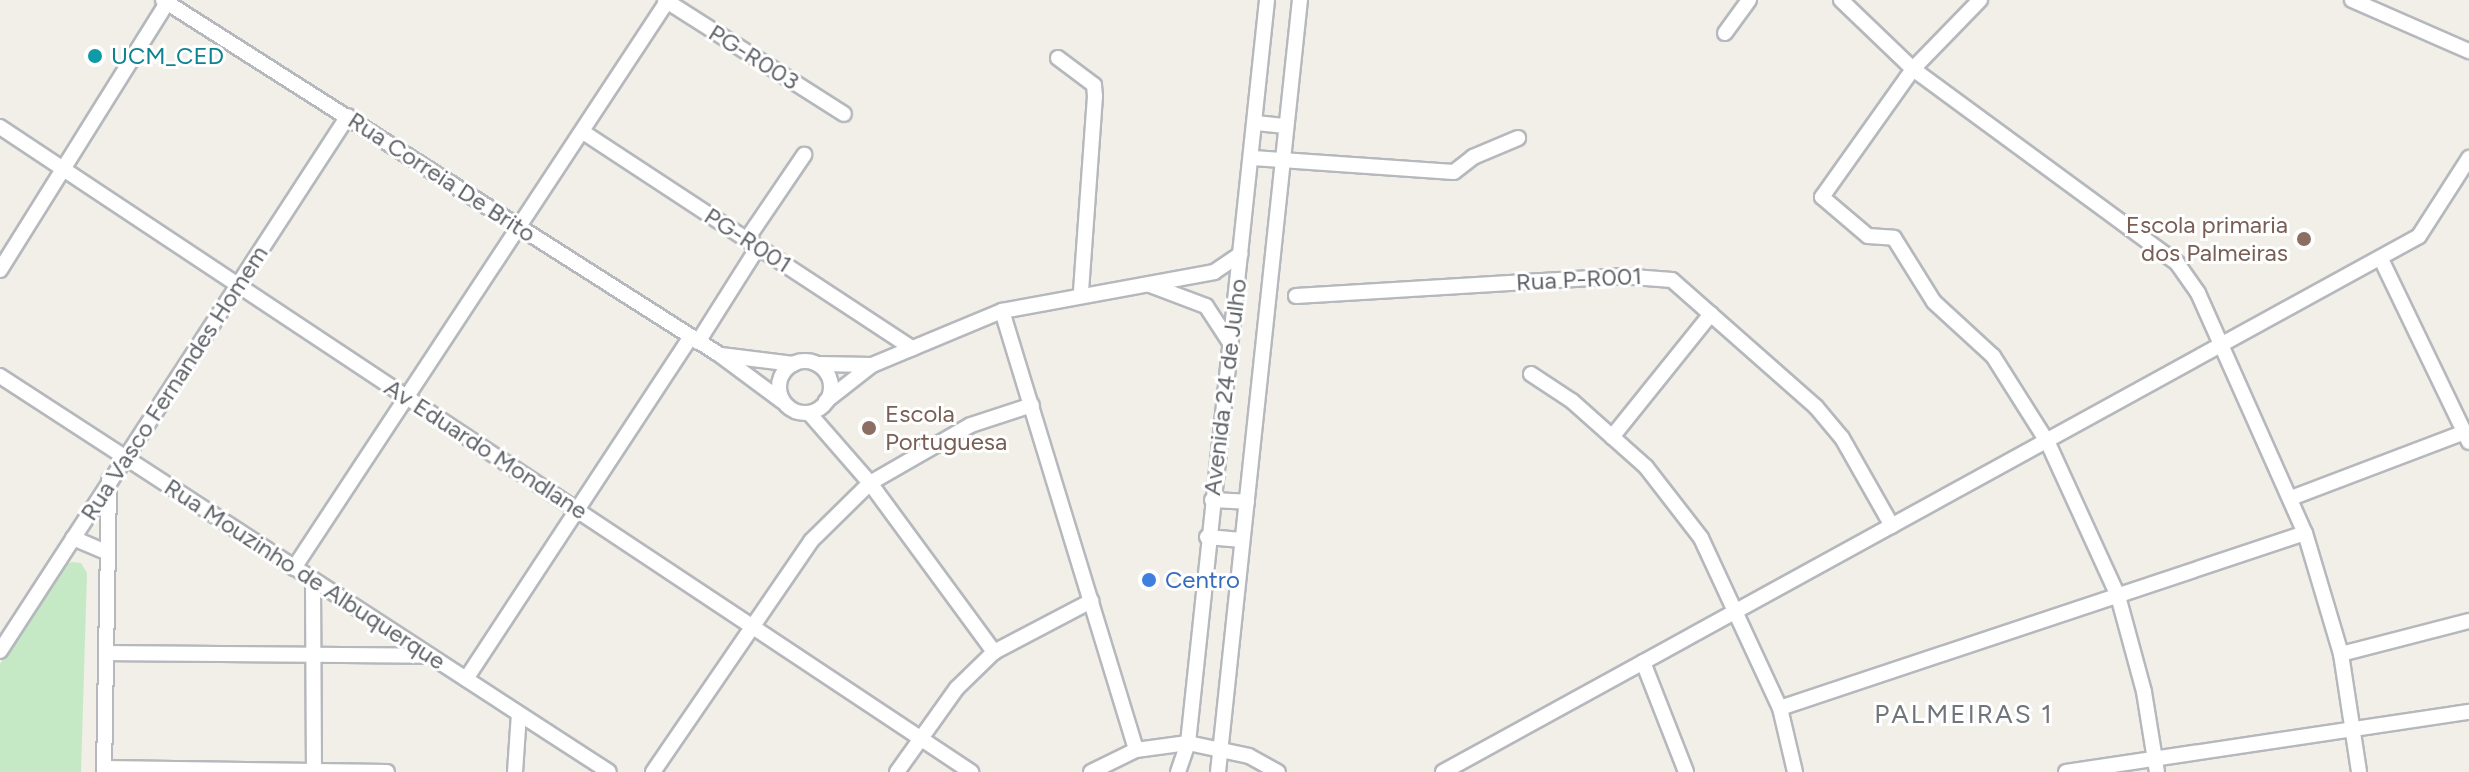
<!DOCTYPE html>
<html>
<head>
<meta charset="utf-8">
<style>
  body { margin:0 }
  #map { position:relative; width:2469px; height:772px; overflow:hidden; background:#f1efe8; font-family:Figtree,sans-serif }
  div>[style] { position:absolute }
  .green>* { inset:0; background:#c5e8c5 }
  .roads { filter:drop-shadow(2px 0 #b5b8bc) drop-shadow(-2px 0 #b5b8bc) drop-shadow(0 2px #b5b8bc) drop-shadow(0 -2px #b5b8bc) }
  .minor>* { height:14px; margin:-7px; padding:0 7px; transform-origin:7px; border-radius:7px; background:#fff }
  .minor>.ring { margin:-7px; padding:0; box-sizing:content-box; background:none; border:14px solid #fff; border-radius:50% }
  .dots>* { width:22px; height:22px; translate:-50% -50%; box-sizing:border-box; border:4px solid #fff; border-radius:50% }
  span { translate:-50% -50%; white-space:nowrap; text-align:center; line-height:1.15; -webkit-text-stroke:6px #fff; paint-order:stroke }
  .culture-label { font-size:24px; color:#0d838f }
  .left { translate:0 -50%; text-align:left }
  .street-label { font-size:24px; color:#5f6368 }
  .education-label { font-size:24px; color:#785e54 }
  .right { translate:-100% -50%; text-align:right }
  .shop-label { font-size:24px; color:#366cbe }
  .neighbourhood-label { font-size:26px; color:#70757a; letter-spacing:2px }
</style>
</head>
<body>
<div id="map">
  <div class="green">
    <i style="clip-path:polygon(72px 562px,81px 563px,87px 573px,81px 772px,0 772px,0 664px,61px 567px)"></i>
  </div>
  <div class="roads">
    <div class="minor">
      <i style="left:163px;top:0;width:661px;rotate:32.51deg"></i>
      <i style="left:720px;top:355px;width:77px;rotate:36.6deg"></i>
      <i style="left:665px;top:0;width:212px;rotate:32.5deg"></i>
      <i style="left:1841px;top:0;width:100px;rotate:43.8deg"></i>
      <i style="left:1913px;top:69px;width:328px;rotate:36.3deg"></i>
      <i style="left:2177px;top:263px;width:37px;rotate:55deg"></i>
      <i style="left:2198px;top:293px;width:263px;rotate:66deg"></i>
      <i style="left:2305px;top:533px;width:126px;rotate:73.4deg"></i>
      <i style="left:2341px;top:654px;width:119px;rotate:81.3deg"></i>
      <i style="left:1980px;top:0;width:96px;rotate:134.2deg"></i>
      <i style="left:1913px;top:69px;width:157px;rotate:125.4deg"></i>
      <i style="left:1822px;top:197px;width:60px;rotate:40.3deg"></i>
      <i style="left:1868px;top:236px;width:26px;rotate:4deg"></i>
      <i style="left:1894px;top:238px;width:75px;rotate:58deg"></i>
      <i style="left:1934px;top:302px;width:80px;rotate:42.5deg"></i>
      <i style="left:1993px;top:356px;width:103px;rotate:57.7deg"></i>
      <i style="left:2048px;top:443px;width:168px;rotate:65.4deg"></i>
      <i style="left:2118px;top:596px;width:99px;rotate:74.8deg"></i>
      <i style="left:2144px;top:692px;width:81px;rotate:80.8deg"></i>
      <i style="left:2352px;top:0;width:128px;rotate:23.6deg"></i>
      <i style="left:1725px;top:33px;width:41px;rotate:-54deg"></i>
      <i style="left:1058px;top:58px;width:45px;rotate:36.9deg"></i>
      <i style="left:1094px;top:85px;width:11px;rotate:85deg"></i>
      <i style="left:1095px;top:96px;width:197px;rotate:94.1deg"></i>
      <i style="left:1256px;top:123px;width:30px;rotate:6deg"></i>
      <i style="left:0;top:127px;width:1166px;rotate:33.59deg"></i>
      <i style="left:583px;top:132px;width:394px;rotate:33.3deg"></i>
      <i style="left:1253px;top:158px;width:201px;rotate:4deg"></i>
      <i style="left:1454px;top:172px;width:24px;rotate:-38deg"></i>
      <i style="left:1473px;top:157px;width:49px;rotate:-22.9deg"></i>
      <i style="left:747px;top:239px;width:102px;rotate:-55.8deg"></i>
      <i style="left:2381px;top:259px;width:203px;rotate:64.3deg"></i>
      <i style="left:0;top:270px;width:319px;rotate:-58deg"></i>
      <i style="left:1150px;top:285px;width:60px;rotate:20.6deg"></i>
      <i style="left:1206px;top:306px;width:42px;rotate:56.7deg"></i>
      <i style="left:1296px;top:296px;width:325px;rotate:-3.5deg"></i>
      <i style="left:1620px;top:276px;width:52px;rotate:4.4deg"></i>
      <i style="left:1672px;top:280px;width:192px;rotate:41.4deg"></i>
      <i style="left:1816px;top:407px;width:40px;rotate:50deg"></i>
      <i style="left:1842px;top:438px;width:101px;rotate:60.4deg"></i>
      <i style="left:1002px;top:311px;width:459px;rotate:73deg"></i>
      <i style="left:698px;top:342px;width:112px;rotate:-57.7deg"></i>
      <i style="left:721px;top:355px;width:73px;rotate:7.1deg"></i>
      <i class="ring" style="left:779px;top:361px;width:38px;height:38px"></i>
      <i style="left:817px;top:364px;width:55px;rotate:1deg"></i>
      <i style="left:1531px;top:374px;width:49px;rotate:33.4deg"></i>
      <i style="left:1572px;top:401px;width:99px;rotate:41.7deg"></i>
      <i style="left:1646px;top:467px;width:90px;rotate:52.2deg"></i>
      <i style="left:1701px;top:538px;width:187px;rotate:65.1deg"></i>
      <i style="left:1780px;top:708px;width:66px;rotate:76.8deg"></i>
      <i style="left:0;top:376px;width:726px;rotate:33.03deg"></i>
      <i style="left:826px;top:401px;width:58px;rotate:-38deg"></i>
      <i style="left:872px;top:365px;width:141px;rotate:-22.6deg"></i>
      <i style="left:1002px;top:311px;width:216px;rotate:-10.4deg"></i>
      <i style="left:1214px;top:272px;width:32px;rotate:-34deg"></i>
      <i style="left:809px;top:413px;width:93px;rotate:48.9deg"></i>
      <i style="left:870px;top:483px;width:210px;rotate:53.7deg"></i>
      <i style="left:1612px;top:437px;width:158px;rotate:-51.2deg"></i>
      <i style="left:2291px;top:498px;width:186px;rotate:-20.8deg"></i>
      <i style="left:1212px;top:500px;width:35px;rotate:3deg"></i>
      <i style="left:1207px;top:537px;width:35px;rotate:5deg"></i>
      <i style="left:73px;top:538px;width:38px;rotate:23deg"></i>
      <i style="left:294px;top:568px;width:680px;rotate:-56.64deg"></i>
      <i style="left:313px;top:583px;width:189px;rotate:89.7deg"></i>
      <i style="left:0;top:651px;width:638px;rotate:-56.96deg"></i>
      <i style="left:106px;top:653px;width:321px;rotate:0.5deg"></i>
      <i style="left:2341px;top:654px;width:132px;rotate:-14.5deg"></i>
      <i style="left:1643px;top:662px;width:118px;rotate:68.6deg"></i>
      <i style="left:466px;top:679px;width:409px;rotate:-56.7deg"></i>
      <i style="left:1780px;top:708px;width:553px;rotate:-18.43deg"></i>
      <i style="left:104px;top:768px;width:283px;rotate:0.8deg"></i>
      <i style="left:104px;top:772px;width:292px;rotate:-89deg"></i>
      <i style="left:515px;top:772px;width:58px;rotate:-86.1deg"></i>
      <i style="left:653px;top:772px;width:280px;rotate:-55.6deg"></i>
      <i style="left:811px;top:541px;width:83px;rotate:-44.5deg"></i>
      <i style="left:870px;top:483px;width:116px;rotate:-29.9deg"></i>
      <i style="left:971px;top:425px;width:64px;rotate:-18.2deg"></i>
      <i style="left:897px;top:772px;width:103px;rotate:-54.5deg"></i>
      <i style="left:957px;top:688px;width:52px;rotate:-44.2deg"></i>
      <i style="left:994px;top:652px;width:110px;rotate:-27.7deg"></i>
      <i style="left:1091px;top:772px;width:50px;rotate:-26.1deg"></i>
      <i style="left:1136px;top:750px;width:52px;rotate:-7.7deg"></i>
      <i style="left:1188px;top:743px;width:62px;rotate:12deg"></i>
      <i style="left:1249px;top:756px;width:33px;rotate:29deg"></i>
      <i style="left:1178px;top:772px;width:31px;rotate:-71deg"></i>
      <i style="left:1188px;top:743px;width:747px;rotate:-83.93deg"></i>
      <i style="left:1218px;top:772px;width:776px;rotate:-83.94deg"></i>
      <i style="left:1443px;top:772px;width:1113px;rotate:-28.77deg"></i>
      <i style="left:2419px;top:236px;width:93px;rotate:-57.3deg"></i>
      <i style="left:2066px;top:772px;width:407px;rotate:-8.5deg"></i>
    </div>
  </div>
  <div class="dots">
    <i style="left:95px;top:56px;background:#0f9aa8"></i>
    <i style="left:2304px;top:239px;background:#8d6e63"></i>
    <i style="left:869px;top:428px;background:#8d6e63"></i>
    <i style="left:1149px;top:580px;background:#3f7fe0"></i>
  </div>
  <div class="culture-label">
    <span class="left" style="left:111px;top:56px">UCM_CED</span>
  </div>
  <div class="street-label">
    <span style="left:754px;top:57px;rotate:32deg">PG-R003</span>
    <span style="left:442px;top:177px;rotate:33deg">Rua Correia De Brito</span>
    <span style="left:748px;top:240px;rotate:33deg">PG-R001</span>
    <span style="left:1579px;top:279px;rotate:-3deg">Rua P-R001</span>
    <span style="left:174px;top:383px;rotate:-57deg">Rua Vasco Fernandes Homem</span>
    <span style="left:1225px;top:387px;rotate:-83deg">Avenida 24 de Julho</span>
    <span style="left:486px;top:449px;rotate:33deg">Av Eduardo Mondlane</span>
    <span style="left:305px;top:574px;rotate:33deg">Rua Mouzinho de Albuquerque</span>
  </div>
  <div class="education-label">
    <span class="right" style="left:2288px;top:239px">Escola primaria<br>dos Palmeiras</span>
    <span class="left" style="left:885px;top:428px">Escola<br>Portuguesa</span>
  </div>
  <div class="shop-label">
    <span class="left" style="left:1165px;top:580px">Centro</span>
  </div>
  <div class="neighbourhood-label">
    <span style="left:1964px;top:715px">PALMEIRAS 1</span>
  </div>
</div>
</body>
</html>
